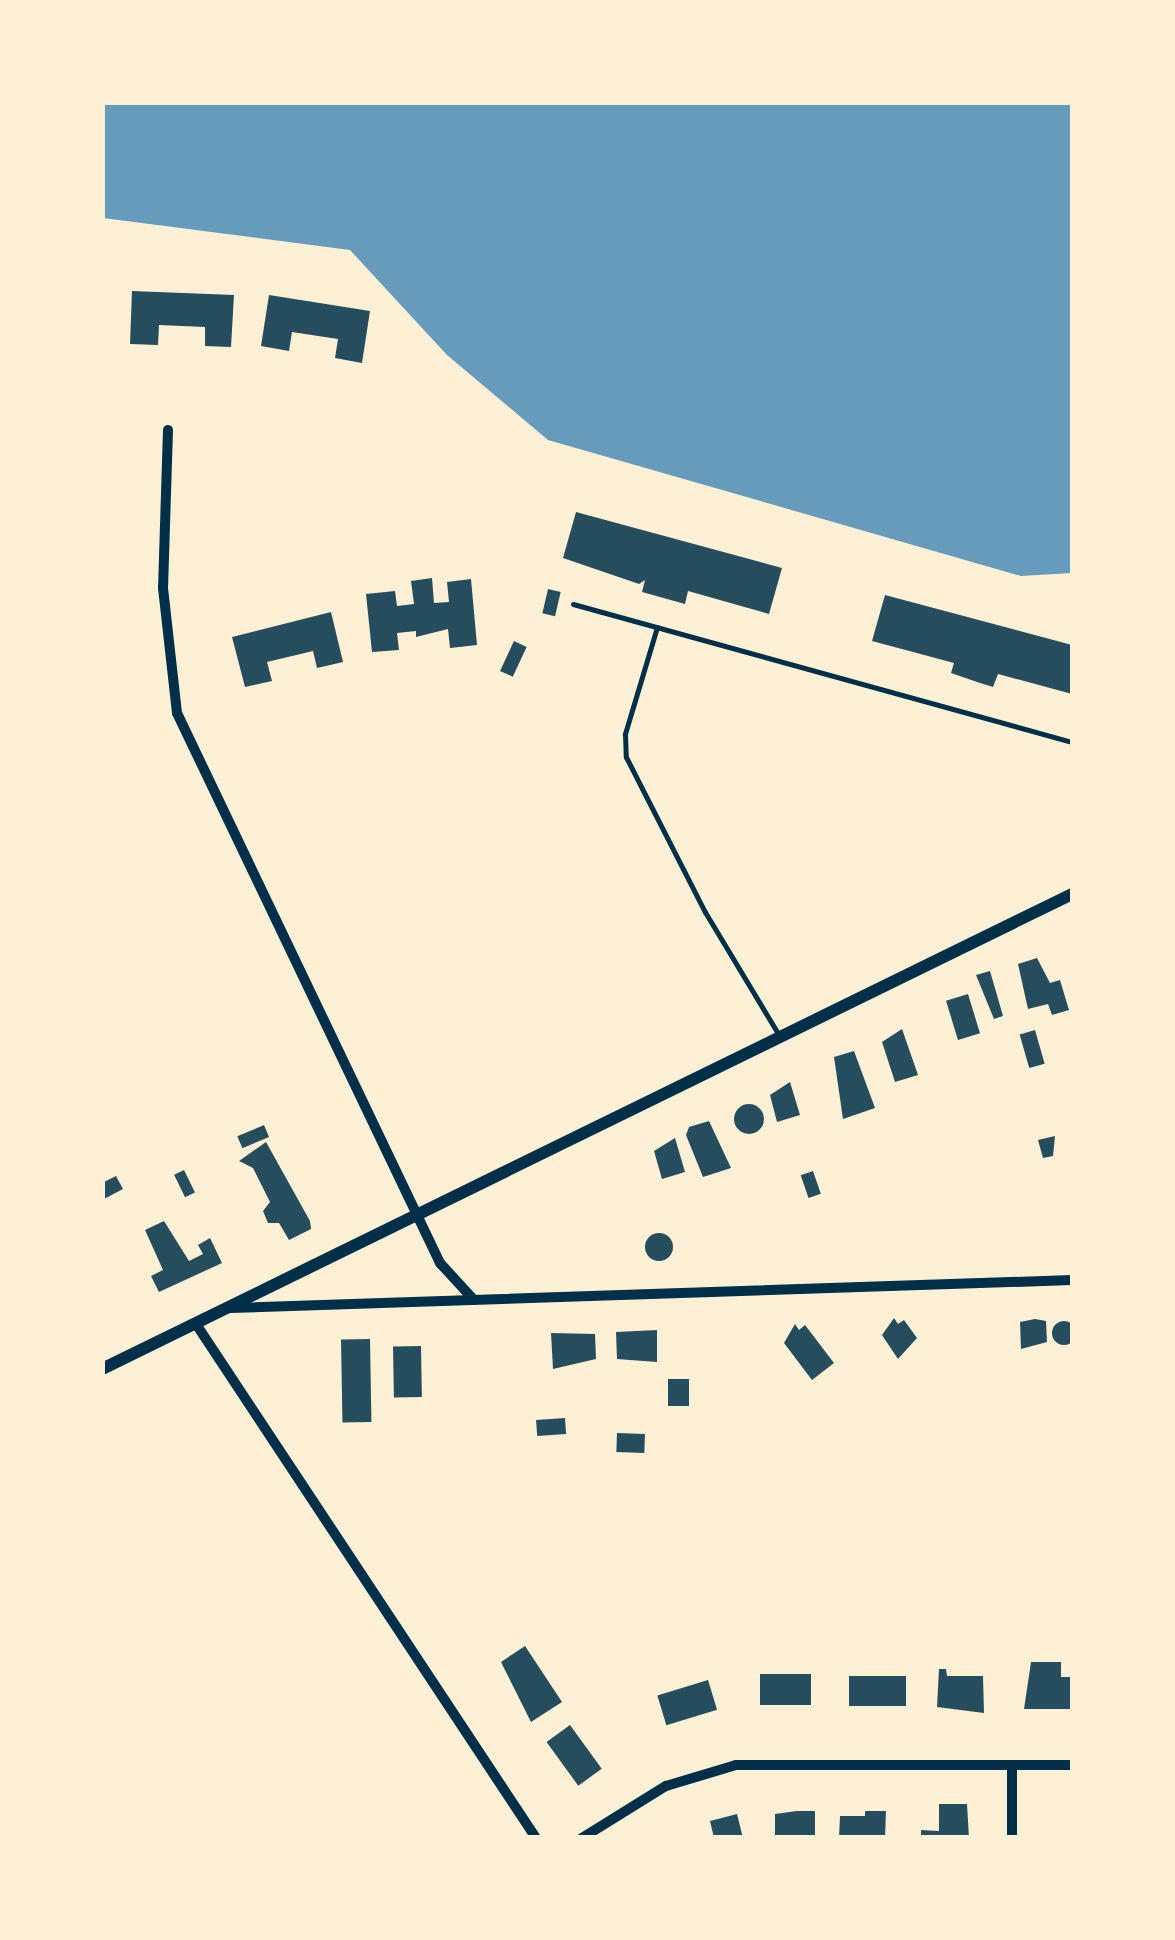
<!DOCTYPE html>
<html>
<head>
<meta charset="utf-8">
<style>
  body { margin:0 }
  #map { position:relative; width:1175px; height:1940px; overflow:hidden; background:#fdf0d5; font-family:"Times New Roman",serif }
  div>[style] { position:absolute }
  .water>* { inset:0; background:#669bbc }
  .building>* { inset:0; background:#264d5e; transform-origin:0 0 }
  .round { border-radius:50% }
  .service>* { height:5px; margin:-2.5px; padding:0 2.5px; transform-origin:2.5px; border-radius:2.5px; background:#003049 }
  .minor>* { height:10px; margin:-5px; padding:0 5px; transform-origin:5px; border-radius:5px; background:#003049 }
  .tertiary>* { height:12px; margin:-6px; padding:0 6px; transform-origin:6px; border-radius:6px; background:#003049 }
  span { translate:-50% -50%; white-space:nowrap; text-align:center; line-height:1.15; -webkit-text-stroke:8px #fdf0d5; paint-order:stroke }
  .frame { position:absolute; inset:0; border:105px solid #fdf0d5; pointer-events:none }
</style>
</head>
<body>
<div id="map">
  <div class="water">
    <i style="clip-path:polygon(103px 102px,1072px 103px,1072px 573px,1021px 576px,548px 440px,447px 355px,350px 250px,103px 218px)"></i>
  </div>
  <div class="building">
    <i style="clip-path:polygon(132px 291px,234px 295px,231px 347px,205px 346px,205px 327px,159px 325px,158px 345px,130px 344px)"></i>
    <i style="clip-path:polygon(269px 295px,370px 311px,362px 363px,335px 358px,338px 339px,292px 332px,289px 351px,261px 346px)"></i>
    <i style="clip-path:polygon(576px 512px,782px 568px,769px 614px,688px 591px,685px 604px,642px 592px,645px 580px,639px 584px,563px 558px)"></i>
    <i style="clip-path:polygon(432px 578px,434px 603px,449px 602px,447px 582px,471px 579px,477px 645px,450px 648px,448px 629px,416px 637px,416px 631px,397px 633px,399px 650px,372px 652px,366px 594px,395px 591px,397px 606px,414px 604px,411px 581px)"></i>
    <i style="left:548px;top:589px;width:13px;height:25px;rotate:13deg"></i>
    <i style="clip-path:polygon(885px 595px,1072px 645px,1072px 694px,998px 674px,993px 687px,980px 683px,951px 673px,954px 663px,872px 641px)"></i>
    <i style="clip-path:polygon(331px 612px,343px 662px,317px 668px,313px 651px,267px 662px,272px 681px,245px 687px,232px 637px)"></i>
    <i style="left:514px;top:641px;width:14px;height:33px;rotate:25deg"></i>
    <i style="clip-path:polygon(1037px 958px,1050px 983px,1060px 980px,1069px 1010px,1052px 1015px,1048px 1004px,1028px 1009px,1018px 964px)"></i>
    <i style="clip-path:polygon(990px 971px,1003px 1016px,994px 1019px,976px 975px)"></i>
    <i style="left:968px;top:994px;width:41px;height:23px;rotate:73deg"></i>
    <i style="clip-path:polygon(902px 1029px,918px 1075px,895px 1082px,882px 1042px)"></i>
    <i style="left:1035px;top:1030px;width:35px;height:16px;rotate:74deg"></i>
    <i style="clip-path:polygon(854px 1051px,875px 1108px,843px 1119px,834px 1057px)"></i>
    <i style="clip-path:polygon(790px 1082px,800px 1115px,777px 1122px,770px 1095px)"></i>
    <i class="round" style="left:734px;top:1104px;width:30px;height:30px"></i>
    <i style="clip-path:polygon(709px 1121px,731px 1168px,703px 1177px,686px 1135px,689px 1127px)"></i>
    <i style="left:264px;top:1125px;width:13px;height:29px;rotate:67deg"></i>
    <i style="clip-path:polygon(1055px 1136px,1053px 1156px,1043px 1158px,1038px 1140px)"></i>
    <i style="clip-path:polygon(675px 1138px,685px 1172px,662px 1179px,654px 1151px)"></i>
    <i style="clip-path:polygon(266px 1142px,310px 1221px,311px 1229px,289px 1240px,279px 1223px,268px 1223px,263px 1211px,270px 1202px,253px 1168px,239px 1161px)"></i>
    <i style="left:184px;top:1170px;width:25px;height:11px;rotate:64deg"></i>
    <i style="left:813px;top:1171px;width:24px;height:13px;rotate:71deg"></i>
    <i style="clip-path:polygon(116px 1176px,123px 1189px,102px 1200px,102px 1183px)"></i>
    <i style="clip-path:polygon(164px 1221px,189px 1261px,203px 1254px,198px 1245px,210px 1238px,222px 1263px,159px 1292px,151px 1276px,163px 1270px,145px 1230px)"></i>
    <i class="round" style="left:645px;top:1233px;width:28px;height:28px"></i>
    <i style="clip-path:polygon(894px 1318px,898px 1324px,904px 1320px,917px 1338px,898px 1359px,882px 1335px)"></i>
    <i style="clip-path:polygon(1035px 1319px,1046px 1321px,1047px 1342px,1021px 1349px,1020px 1322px)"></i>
    <i class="round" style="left:1052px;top:1321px;width:24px;height:24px"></i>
    <i style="clip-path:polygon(795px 1324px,799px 1330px,805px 1325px,834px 1363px,812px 1380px,784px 1343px)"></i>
    <i style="clip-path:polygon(657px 1330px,657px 1362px,617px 1359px,616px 1332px)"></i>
    <i style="clip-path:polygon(551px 1333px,595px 1334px,596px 1359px,553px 1369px)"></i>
    <i style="left:370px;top:1339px;width:83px;height:29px;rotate:89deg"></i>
    <i style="left:421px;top:1346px;width:51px;height:28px;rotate:89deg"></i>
    <i style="left:668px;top:1379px;width:21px;height:27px"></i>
    <i style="left:565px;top:1418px;width:16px;height:29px;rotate:86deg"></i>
    <i style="left:617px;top:1433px;width:28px;height:19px;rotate:2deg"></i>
    <i style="clip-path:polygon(525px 1646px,562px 1702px,531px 1722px,501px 1662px)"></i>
    <i style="clip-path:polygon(1031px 1662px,1061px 1662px,1061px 1677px,1072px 1677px,1072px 1709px,1024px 1709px)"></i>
    <i style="clip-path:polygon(939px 1669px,946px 1669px,947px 1676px,983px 1676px,984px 1713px,937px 1707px)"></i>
    <i style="left:811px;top:1674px;width:31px;height:51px;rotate:90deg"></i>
    <i style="left:849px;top:1676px;width:57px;height:30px"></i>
    <i style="left:708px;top:1680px;width:31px;height:53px;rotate:73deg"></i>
    <i style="left:570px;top:1725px;width:54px;height:29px;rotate:54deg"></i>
    <i style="clip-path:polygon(939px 1804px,967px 1804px,969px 1838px,921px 1838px,921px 1830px,939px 1831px)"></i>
    <i style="clip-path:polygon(797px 1811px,815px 1811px,815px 1838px,775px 1838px,775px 1814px)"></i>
    <i style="clip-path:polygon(865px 1811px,886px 1811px,885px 1838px,839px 1838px,840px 1816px,865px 1816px)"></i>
    <i style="clip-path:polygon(737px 1814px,743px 1838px,714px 1838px,710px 1821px)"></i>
  </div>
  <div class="service">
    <i style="left:573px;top:604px;width:518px;rotate:15.46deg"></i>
    <i style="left:657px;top:627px;width:112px;rotate:106.7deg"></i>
    <i style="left:625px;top:734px;width:23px;rotate:88deg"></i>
    <i style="left:626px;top:757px;width:174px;rotate:63deg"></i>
    <i style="left:705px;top:912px;width:144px;rotate:59deg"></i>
  </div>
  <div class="minor">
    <i style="left:168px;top:430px;width:158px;rotate:91.8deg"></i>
    <i style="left:163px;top:588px;width:126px;rotate:83.6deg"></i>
    <i style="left:177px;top:713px;width:610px;rotate:64.44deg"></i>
    <i style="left:440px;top:1263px;width:50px;rotate:47.4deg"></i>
    <i style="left:230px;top:1308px;width:842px;rotate:-1.9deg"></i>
    <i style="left:196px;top:1324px;width:616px;rotate:56.52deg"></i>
    <i style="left:1012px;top:1765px;width:73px;rotate:90deg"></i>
    <i style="left:582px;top:1838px;width:99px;rotate:-31.8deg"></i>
    <i style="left:666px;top:1786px;width:73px;rotate:-16.7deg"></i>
    <i style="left:736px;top:1765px;width:336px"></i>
  </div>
  <div class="tertiary">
    <i style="left:102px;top:1369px;width:1080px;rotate:-26.09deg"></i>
  </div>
  <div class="frame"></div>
</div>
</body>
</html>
